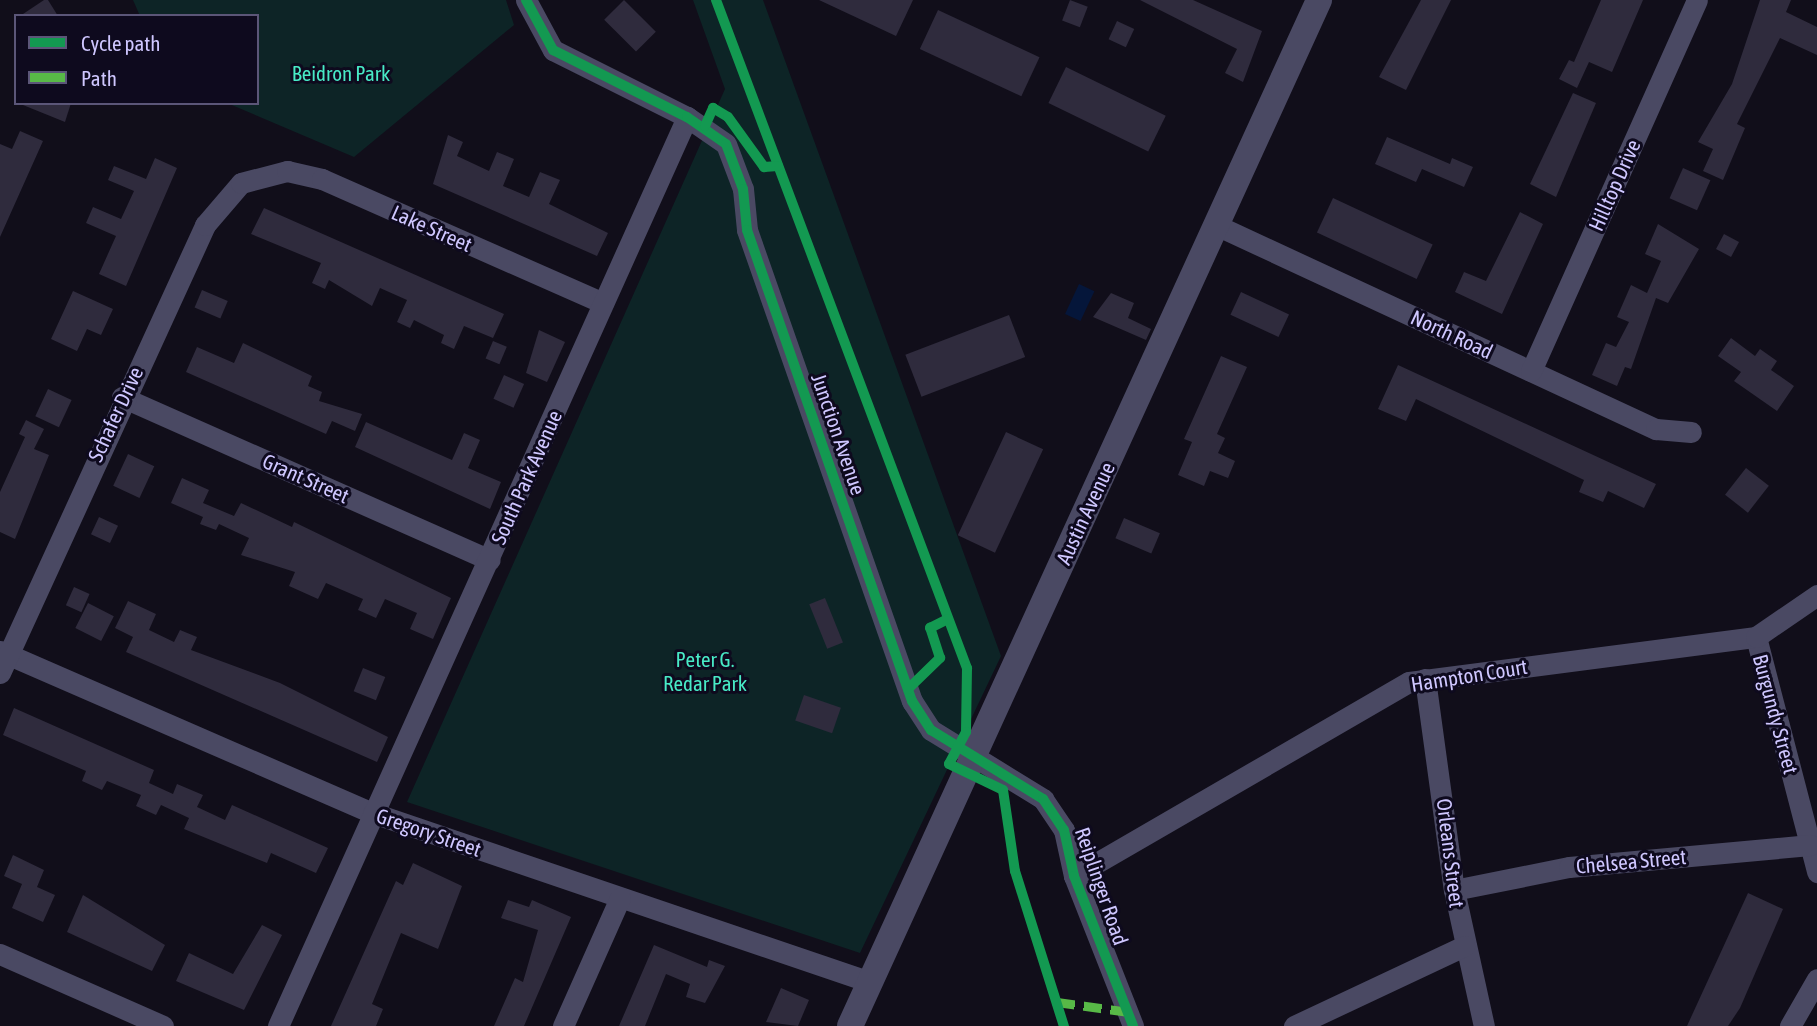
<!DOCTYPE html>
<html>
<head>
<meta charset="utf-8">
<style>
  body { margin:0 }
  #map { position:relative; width:1817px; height:1026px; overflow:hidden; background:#110e1a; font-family:"Asap Condensed",sans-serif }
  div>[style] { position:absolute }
  .green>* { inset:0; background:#0d2426 }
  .water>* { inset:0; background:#05163a; transform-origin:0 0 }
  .building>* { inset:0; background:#2f2b3d; transform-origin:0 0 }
  .minor>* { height:21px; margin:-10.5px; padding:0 10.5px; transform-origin:10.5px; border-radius:10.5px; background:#4a4963 }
  .tertiary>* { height:26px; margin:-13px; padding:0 13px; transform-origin:13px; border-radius:13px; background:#4a4963 }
  .quiet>* { height:9px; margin-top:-4.5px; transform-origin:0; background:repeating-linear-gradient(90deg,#58b947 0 18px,transparent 0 27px) }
  .cycleway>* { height:10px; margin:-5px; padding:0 5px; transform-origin:5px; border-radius:5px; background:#139951 }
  span { translate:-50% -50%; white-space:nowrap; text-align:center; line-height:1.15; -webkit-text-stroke:6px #0e0a1e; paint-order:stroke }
  .park-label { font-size:21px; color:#48eac6 }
  .street-label { font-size:21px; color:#cfc7ff }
  .legend { position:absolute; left:14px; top:14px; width:245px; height:91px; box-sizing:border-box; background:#0e0a1e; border:2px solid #5b5678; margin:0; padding:9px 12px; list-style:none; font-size:21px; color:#cfc7ff }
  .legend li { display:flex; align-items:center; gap:14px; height:35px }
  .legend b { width:35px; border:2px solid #5b5678 }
</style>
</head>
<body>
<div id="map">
  <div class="green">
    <i style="clip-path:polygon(133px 0,506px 0,514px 25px,354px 157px,227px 103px,257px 103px,257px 16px,140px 16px)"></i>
    <i style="clip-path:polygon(693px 0,763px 0,1001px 656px,860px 953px,407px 802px,725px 89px)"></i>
  </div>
  <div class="water">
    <i style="left:1079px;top:284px;width:17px;height:33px;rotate:25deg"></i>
  </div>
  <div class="building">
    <i style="clip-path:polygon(48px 0,58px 16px,20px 16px,44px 0)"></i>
    <i style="left:624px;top:0;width:45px;height:28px;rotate:45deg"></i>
    <i style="clip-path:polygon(819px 0,913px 0,896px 36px)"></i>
    <i style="left:1070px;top:0;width:19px;height:22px;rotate:21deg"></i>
    <i style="clip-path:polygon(1140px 0,1193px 0,1262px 31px,1243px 82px,1225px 73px,1237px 49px)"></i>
    <i style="clip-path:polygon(1421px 0,1451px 0,1406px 90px,1379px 77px)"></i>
    <i style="clip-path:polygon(1601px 0,1643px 0,1612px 72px,1589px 62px,1577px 88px,1559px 79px,1569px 60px,1574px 62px)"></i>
    <i style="clip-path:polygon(1760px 0,1791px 0,1786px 12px,1817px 27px,1817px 55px,1780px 38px,1737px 124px,1745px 128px,1723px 180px,1703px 171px,1713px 149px,1698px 142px,1732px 84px)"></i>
    <i style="left:938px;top:10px;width:112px;height:43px;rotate:25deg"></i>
    <i style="left:1117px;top:21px;width:19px;height:20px;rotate:25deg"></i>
    <i style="left:1066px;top:67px;width:111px;height:40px;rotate:26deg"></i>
    <i style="clip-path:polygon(1573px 93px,1596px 103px,1556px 197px,1530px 184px)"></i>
    <i style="clip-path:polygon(18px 103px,71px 103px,65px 122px)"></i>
    <i style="clip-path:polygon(20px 131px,43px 141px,0 237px,0 144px,12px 149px)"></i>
    <i style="clip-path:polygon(448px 135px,463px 142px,457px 156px,489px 171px,497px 152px,514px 159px,503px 186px,529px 197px,540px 172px,560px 180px,549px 204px,608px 233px,597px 256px,433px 184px)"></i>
    <i style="clip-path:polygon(1387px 137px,1450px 164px,1452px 158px,1473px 167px,1464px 187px,1422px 169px,1416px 182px,1375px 164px)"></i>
    <i style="clip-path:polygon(155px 158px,177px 168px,126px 286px,99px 274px,116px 236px,86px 223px,93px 207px,121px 219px,134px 191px,108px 180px,114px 166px,146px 179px)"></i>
    <i style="left:1683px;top:168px;width:30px;height:33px;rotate:24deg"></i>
    <i style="left:1333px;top:198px;width:110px;height:38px;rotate:25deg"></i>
    <i style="clip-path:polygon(264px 208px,504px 314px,493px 338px,464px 326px,454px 349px,441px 343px,444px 335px,414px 320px,410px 328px,397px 322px,407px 300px,380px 288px,372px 306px,329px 280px,325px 289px,312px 283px,321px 263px,251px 234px)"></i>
    <i style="clip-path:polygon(1520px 212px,1543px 224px,1502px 314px,1455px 292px,1464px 272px,1486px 281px)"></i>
    <i style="clip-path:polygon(1658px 224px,1699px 249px,1668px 303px,1656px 298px,1631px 369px,1625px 367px,1617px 386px,1592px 375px,1606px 343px,1616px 347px,1629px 322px,1617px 317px,1631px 285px,1647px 293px,1661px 261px,1645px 254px)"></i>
    <i style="left:1724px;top:234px;width:17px;height:17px;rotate:28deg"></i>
    <i style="left:202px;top:290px;width:28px;height:19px;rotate:23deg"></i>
    <i style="clip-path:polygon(73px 291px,113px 309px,101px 335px,87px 329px,77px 351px,51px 339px)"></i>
    <i style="left:1241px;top:292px;width:53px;height:25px;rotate:25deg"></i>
    <i style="clip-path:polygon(1111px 293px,1134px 303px,1128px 318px,1151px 329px,1146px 340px,1093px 317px)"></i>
    <i style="left:1009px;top:315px;width:45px;height:111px;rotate:69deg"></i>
    <i style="clip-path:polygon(539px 330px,565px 342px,547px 382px,526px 373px)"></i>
    <i style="clip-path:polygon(1731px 338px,1755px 356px,1760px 349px,1777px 361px,1771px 370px,1794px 386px,1777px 411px,1734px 381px,1741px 372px,1718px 356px)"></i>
    <i style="left:493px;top:341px;width:15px;height:19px;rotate:23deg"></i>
    <i style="clip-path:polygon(243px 343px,312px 376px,308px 386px,322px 392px,319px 401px,362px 414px,355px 431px,332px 421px,326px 434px,186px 372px,197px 347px,234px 363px)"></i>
    <i style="clip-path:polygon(1221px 356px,1247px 367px,1217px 434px,1225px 438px,1218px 453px,1235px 461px,1228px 478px,1210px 471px,1204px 486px,1178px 475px,1192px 442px,1184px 439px)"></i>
    <i style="clip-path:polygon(1398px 365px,1656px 484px,1644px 508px,1608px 491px,1603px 502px,1579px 492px,1584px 480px,1416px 399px,1406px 421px,1378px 409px)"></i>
    <i style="left:504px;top:375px;width:22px;height:26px;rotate:24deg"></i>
    <i style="left:48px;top:389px;width:26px;height:30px;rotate:25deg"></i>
    <i style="clip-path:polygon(26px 420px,44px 429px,34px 449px,49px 455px,15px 539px,0 532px,0 492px,25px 437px,19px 434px)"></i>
    <i style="clip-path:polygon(366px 422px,452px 460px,464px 433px,480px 440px,468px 468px,501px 482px,490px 509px,355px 447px)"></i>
    <i style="left:1006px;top:432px;width:41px;height:114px;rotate:25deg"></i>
    <i style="left:128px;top:454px;width:29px;height:35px;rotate:25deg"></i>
    <i style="left:1746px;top:468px;width:29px;height:34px;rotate:38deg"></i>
    <i style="clip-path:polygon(182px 478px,209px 490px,203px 503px,234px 516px,241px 503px,292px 527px,294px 522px,451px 598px,433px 639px,410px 629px,417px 613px,385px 599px,376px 618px,358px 610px,363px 599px,326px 583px,318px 599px,289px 586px,295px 572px,241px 555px,249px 538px,219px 524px,216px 530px,200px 524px,203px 517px,171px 503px)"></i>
    <i style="left:99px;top:517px;width:21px;height:19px;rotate:25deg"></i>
    <i style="left:1124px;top:518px;width:39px;height:22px;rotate:23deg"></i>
    <i style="left:74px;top:587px;width:17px;height:20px;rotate:24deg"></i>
    <i style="left:825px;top:598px;width:48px;height:17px;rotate:68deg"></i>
    <i style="clip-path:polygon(128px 601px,156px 614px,149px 630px,174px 642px,180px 630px,197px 637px,191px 650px,280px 683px,388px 737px,377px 762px,126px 652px,133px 637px,115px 628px)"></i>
    <i style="left:88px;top:603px;width:29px;height:28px;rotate:27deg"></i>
    <i style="left:363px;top:668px;width:24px;height:25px;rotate:22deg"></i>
    <i style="left:804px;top:695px;width:39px;height:27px;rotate:19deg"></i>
    <i style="clip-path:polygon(14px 708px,154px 770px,149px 783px,173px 794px,177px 784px,203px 795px,197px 807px,225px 820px,232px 805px,328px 848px,316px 873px,271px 853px,267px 863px,184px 829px,189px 818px,161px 805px,156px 815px,136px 806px,141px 795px,107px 781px,102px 790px,82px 781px,86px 771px,3px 735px)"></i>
    <i style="clip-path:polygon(13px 855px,44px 870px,37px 887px,55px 895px,43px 922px,12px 908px,22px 884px,4px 876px)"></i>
    <i style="clip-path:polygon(413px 863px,462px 886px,438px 949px,401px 933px,372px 1004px,383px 1009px,376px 1026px,331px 1026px,396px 881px,403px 885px)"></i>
    <i style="clip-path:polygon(1748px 893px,1783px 909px,1740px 1008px,1728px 1026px,1687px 1026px)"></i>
    <i style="clip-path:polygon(83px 895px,165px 945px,152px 971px,67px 932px)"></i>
    <i style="clip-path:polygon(508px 900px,529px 907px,532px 900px,571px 917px,524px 1026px,494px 1026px,515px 978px,523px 982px,538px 930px,501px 918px)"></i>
    <i style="clip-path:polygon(262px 925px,282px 935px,244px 1010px,176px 981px,189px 953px,233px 974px)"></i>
    <i style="clip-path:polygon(654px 945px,707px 967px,709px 960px,725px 966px,705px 1003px,686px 997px,690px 984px,666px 974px,645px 1026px,619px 1026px)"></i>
    <i style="clip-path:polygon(781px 988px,809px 1000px,798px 1026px,766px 1022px)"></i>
  </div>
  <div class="minor">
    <i style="left:526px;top:0;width:57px;rotate:61.6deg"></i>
    <i style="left:553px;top:50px;width:150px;rotate:26.6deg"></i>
    <i style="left:687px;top:117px;width:47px;rotate:34.7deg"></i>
    <i style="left:726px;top:144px;width:48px;rotate:69.3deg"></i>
    <i style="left:743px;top:189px;width:41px;rotate:84.4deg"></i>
    <i style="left:747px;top:230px;width:499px;rotate:70.7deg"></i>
    <i style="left:912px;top:701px;width:35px;rotate:57deg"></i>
    <i style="left:931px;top:730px;width:132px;rotate:31.6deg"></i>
    <i style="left:1043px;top:799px;width:37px;rotate:56deg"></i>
    <i style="left:1064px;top:830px;width:47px;rotate:77.7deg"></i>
    <i style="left:1074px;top:876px;width:161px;rotate:68.5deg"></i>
    <i style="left:1216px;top:225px;width:485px;rotate:24.9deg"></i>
    <i style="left:1656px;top:429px;width:35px;rotate:5deg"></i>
    <i style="left:1531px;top:371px;width:406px;rotate:-65.9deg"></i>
    <i style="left:122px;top:397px;width:402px;rotate:23.9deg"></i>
    <i style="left:1756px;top:637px;width:243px;rotate:75.4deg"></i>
    <i style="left:0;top:651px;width:407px;rotate:23.5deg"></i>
    <i style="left:373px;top:813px;width:525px;rotate:18.78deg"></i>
    <i style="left:0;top:673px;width:493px;rotate:-65.4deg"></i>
    <i style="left:205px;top:225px;width:55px;rotate:-49.4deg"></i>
    <i style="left:241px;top:183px;width:48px;rotate:-14.6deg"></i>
    <i style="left:287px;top:171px;width:36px;rotate:13deg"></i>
    <i style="left:322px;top:179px;width:307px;rotate:23.8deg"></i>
    <i style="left:1425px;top:679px;width:213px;rotate:82.2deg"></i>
    <i style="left:1454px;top:890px;width:139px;rotate:77.6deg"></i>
    <i style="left:1074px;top:876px;width:387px;rotate:-30.1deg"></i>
    <i style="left:1409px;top:682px;width:350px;rotate:-7.4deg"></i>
    <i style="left:1756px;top:637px;width:74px;rotate:-34.5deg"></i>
    <i style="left:1454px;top:890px;width:117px;rotate:-11.3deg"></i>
    <i style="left:1569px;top:867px;width:242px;rotate:-5.2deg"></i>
    <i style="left:0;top:954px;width:178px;rotate:23.8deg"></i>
    <i style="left:278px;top:1026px;width:997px;rotate:-65.77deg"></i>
    <i style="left:563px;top:1026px;width:140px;rotate:-66deg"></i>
    <i style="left:1294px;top:1026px;width:188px;rotate:-25.2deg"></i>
    <i style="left:1790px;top:1026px;width:54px;rotate:-60.1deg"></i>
  </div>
  <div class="tertiary">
    <i style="left:850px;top:1026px;width:1128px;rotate:-65.43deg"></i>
  </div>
  <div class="quiet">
    <i style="left:1057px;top:1002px;width:73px;rotate:7.9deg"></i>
  </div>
  <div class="cycleway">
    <i style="left:526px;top:0;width:57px;rotate:61.6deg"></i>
    <i style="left:553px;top:50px;width:150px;rotate:26.6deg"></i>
    <i style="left:687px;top:117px;width:47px;rotate:34.7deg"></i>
    <i style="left:726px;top:144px;width:48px;rotate:69.3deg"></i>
    <i style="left:743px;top:189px;width:41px;rotate:84.4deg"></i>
    <i style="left:747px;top:230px;width:499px;rotate:70.7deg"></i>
    <i style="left:912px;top:701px;width:35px;rotate:57deg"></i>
    <i style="left:931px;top:730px;width:132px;rotate:31.6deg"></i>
    <i style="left:1043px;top:799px;width:37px;rotate:56deg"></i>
    <i style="left:1064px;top:830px;width:47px;rotate:77.7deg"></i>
    <i style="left:1074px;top:876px;width:161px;rotate:68.5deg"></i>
    <i style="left:716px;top:0;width:714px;rotate:69.41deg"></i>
    <i style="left:967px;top:668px;width:64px;rotate:90.9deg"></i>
    <i style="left:966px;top:732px;width:36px;rotate:118deg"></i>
    <i style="left:949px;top:764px;width:60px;rotate:25.7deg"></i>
    <i style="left:1003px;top:790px;width:82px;rotate:81.6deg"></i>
    <i style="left:1015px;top:871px;width:163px;rotate:72.5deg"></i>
    <i style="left:705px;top:126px;width:20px;rotate:-66deg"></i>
    <i style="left:713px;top:108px;width:17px;rotate:31deg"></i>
    <i style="left:728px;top:117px;width:62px;rotate:54.2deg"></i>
    <i style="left:764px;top:167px;width:14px;rotate:-4deg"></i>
    <i style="left:908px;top:689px;width:45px;rotate:-44.1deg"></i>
    <i style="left:940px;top:658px;width:32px;rotate:-108deg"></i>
    <i style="left:930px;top:628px;width:20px;rotate:-27deg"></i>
  </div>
  <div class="park-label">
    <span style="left:341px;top:73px">Beidron Park</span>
    <span style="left:705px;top:671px">Peter G.<br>Redar Park</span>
  </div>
  <div class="street-label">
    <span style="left:1614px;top:185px;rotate:-66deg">Hilltop Drive</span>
    <span style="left:432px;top:228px;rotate:24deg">Lake Street</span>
    <span style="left:1452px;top:334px;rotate:25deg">North Road</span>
    <span style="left:115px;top:414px;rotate:-65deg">Schafer Drive</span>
    <span style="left:839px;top:434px;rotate:71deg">Junction Avenue</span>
    <span style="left:526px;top:477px;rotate:-66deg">South Park Avenue</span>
    <span style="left:306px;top:478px;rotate:24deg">Grant Street</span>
    <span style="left:1085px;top:513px;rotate:-65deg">Austin Avenue</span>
    <span style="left:1469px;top:675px;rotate:-9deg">Hampton Court</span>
    <span style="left:1776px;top:714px;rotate:75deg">Burgundy Street</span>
    <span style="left:429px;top:832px;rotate:19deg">Gregory Street</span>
    <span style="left:1451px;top:853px;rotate:83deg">Orleans Street</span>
    <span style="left:1631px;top:861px;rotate:-5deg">Chelsea Street</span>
    <span style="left:1102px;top:886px;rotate:71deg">Reiplinger Road</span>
  </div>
  <ul class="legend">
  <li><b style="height:9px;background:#139951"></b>Cycle path</li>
  <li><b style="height:9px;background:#58b947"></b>Path</li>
  </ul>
</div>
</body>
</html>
